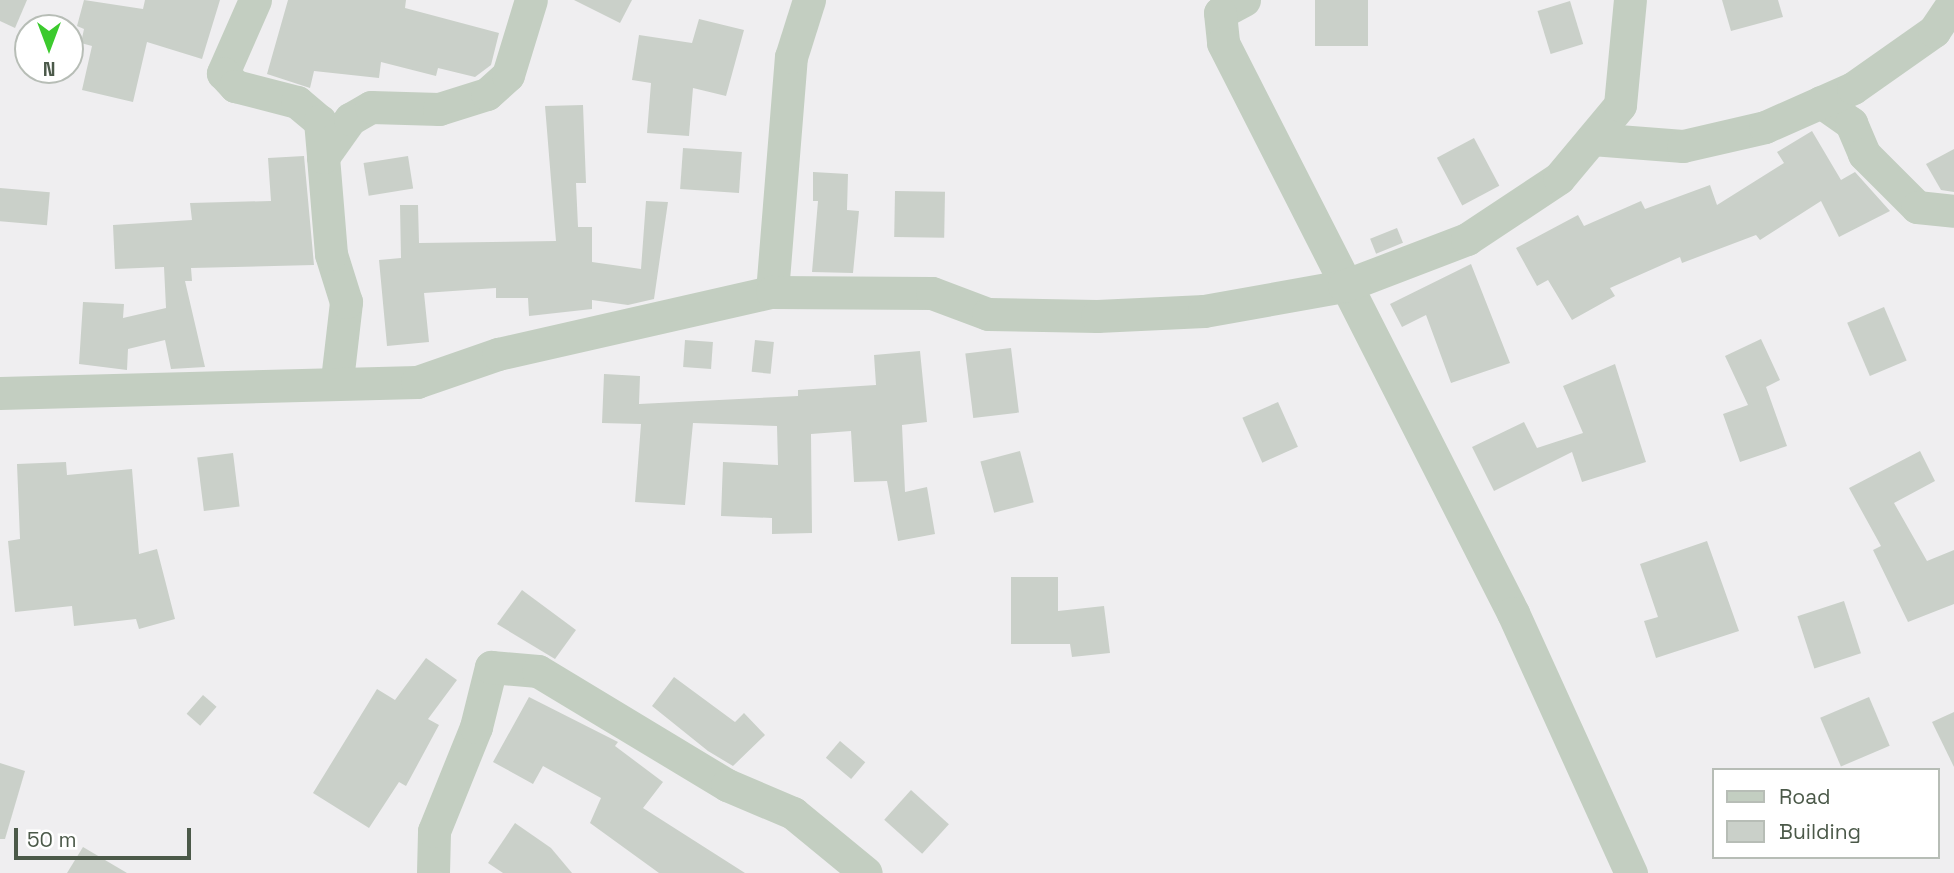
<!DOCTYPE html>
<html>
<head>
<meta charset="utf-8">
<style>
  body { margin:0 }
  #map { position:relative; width:1954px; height:873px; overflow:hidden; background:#efeef0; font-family:"Space Grotesk",sans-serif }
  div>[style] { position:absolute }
  .building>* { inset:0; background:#cad0c9; transform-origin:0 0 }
  .minor>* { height:33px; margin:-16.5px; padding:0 16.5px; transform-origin:16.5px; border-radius:16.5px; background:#c3cec1 }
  span { translate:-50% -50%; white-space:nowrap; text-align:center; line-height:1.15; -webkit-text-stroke:5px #fff; paint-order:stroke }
  .legend { position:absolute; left:1712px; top:768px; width:228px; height:91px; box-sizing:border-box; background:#fff; border:2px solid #b7bdb6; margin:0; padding:9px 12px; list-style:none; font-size:21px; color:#4b5949 }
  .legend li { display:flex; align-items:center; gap:14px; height:35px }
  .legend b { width:35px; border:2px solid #b7bdb6 }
  .north { position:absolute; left:14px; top:14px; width:70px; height:70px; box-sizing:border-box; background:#fff; border:2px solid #b7bdb6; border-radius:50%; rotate:180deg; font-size:19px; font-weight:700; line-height:28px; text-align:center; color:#4b5949 }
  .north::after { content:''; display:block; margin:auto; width:24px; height:32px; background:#3cca2e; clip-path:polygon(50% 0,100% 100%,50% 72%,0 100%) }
  .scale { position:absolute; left:14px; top:828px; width:177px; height:32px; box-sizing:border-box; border:4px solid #4b5949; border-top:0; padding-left:9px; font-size:21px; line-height:24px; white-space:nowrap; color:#4b5949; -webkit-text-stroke:5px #fff; paint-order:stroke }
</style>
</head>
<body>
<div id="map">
  <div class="building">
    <i style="clip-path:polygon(0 0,27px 0,15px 28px,0 21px)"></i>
    <i style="clip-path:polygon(84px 0,143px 9px,145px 0,220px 0,202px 59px,147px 42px,133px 102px,82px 90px,92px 46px,81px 43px,84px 29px,77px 26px)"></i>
    <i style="clip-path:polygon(288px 0,406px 0,405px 8px,499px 33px,491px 65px,475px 77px,438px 68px,436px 76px,381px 62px,379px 78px,314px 71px,310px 88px,267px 74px)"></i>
    <i style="clip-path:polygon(574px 0,632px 0,620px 23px)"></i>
    <i style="left:1315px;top:0;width:53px;height:46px"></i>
    <i style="clip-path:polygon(1722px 0,1778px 0,1783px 17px,1731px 31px)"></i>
    <i style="left:1570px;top:1px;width:45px;height:34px;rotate:73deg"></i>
    <i style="clip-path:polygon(699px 19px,744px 30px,726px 96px,693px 88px,689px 136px,647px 133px,651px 83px,632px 80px,639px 35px,692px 43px)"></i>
    <i style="clip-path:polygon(583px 105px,586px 183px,576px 183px,578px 227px,592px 227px,592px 262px,641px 269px,646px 201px,668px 202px,654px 299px,628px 305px,592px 300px,592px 309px,529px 316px,528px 298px,496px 298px,496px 288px,424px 293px,429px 342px,387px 346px,379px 260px,401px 258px,400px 205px,418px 205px,419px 243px,556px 241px,545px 106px)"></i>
    <i style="clip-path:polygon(1812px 131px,1841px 180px,1855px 172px,1890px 211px,1839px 237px,1821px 201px,1760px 240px,1756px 235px,1682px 263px,1680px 257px,1610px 288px,1615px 296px,1572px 320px,1548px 280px,1537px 286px,1516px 248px,1578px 215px,1584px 226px,1641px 201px,1645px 209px,1710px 185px,1717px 205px,1784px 163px,1777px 152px)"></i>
    <i style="left:1474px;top:138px;width:54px;height:42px;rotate:62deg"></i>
    <i style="left:683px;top:148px;width:59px;height:41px;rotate:4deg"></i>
    <i style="clip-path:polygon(1954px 149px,1954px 192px,1941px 190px,1926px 164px)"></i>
    <i style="clip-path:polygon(304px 156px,314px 265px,191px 268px,192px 281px,185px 281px,205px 367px,171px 369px,165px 340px,128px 349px,127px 370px,79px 364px,83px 302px,124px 304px,123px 318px,166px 308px,164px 267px,115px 269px,113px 225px,192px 220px,190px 203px,271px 201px,268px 158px)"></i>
    <i style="left:408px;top:156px;width:33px;height:45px;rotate:81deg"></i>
    <i style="clip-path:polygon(813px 172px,848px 174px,847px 210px,859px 211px,853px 273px,812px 272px,818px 201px,813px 201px)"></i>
    <i style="left:0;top:188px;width:50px;height:33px;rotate:5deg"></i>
    <i style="left:895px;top:191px;width:50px;height:46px;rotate:1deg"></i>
    <i style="left:1397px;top:228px;width:16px;height:29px;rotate:68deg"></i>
    <i style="clip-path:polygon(1471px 264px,1510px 363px,1451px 383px,1426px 315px,1402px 327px,1390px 304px)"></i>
    <i style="left:1884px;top:307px;width:58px;height:40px;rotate:67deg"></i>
    <i style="clip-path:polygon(1761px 339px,1780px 380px,1766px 387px,1787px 446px,1740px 462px,1723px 414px,1748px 405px,1725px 356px)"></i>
    <i style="left:685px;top:340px;width:28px;height:27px;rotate:4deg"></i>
    <i style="left:755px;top:340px;width:19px;height:32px;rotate:6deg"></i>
    <i style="left:1011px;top:348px;width:65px;height:46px;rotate:83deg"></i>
    <i style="clip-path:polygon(920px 351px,927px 422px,902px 425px,905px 492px,927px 487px,935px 534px,898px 541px,887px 481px,854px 482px,851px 431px,811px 434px,812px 533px,772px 534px,772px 518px,721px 516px,723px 462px,778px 465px,777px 426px,693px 423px,685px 505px,635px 502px,641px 424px,602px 423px,604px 374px,640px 376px,639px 404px,798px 396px,798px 390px,876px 385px,874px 355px)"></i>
    <i style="clip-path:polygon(1615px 364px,1646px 462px,1582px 482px,1572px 452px,1494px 491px,1472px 447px,1524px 422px,1537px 448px,1583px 433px,1563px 386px)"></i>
    <i style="left:1278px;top:402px;width:49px;height:39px;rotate:66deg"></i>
    <i style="left:1020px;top:451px;width:53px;height:41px;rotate:75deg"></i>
    <i style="clip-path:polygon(1920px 451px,1935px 481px,1894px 503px,1927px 561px,1954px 550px,1954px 604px,1908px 622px,1873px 550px,1881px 546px,1849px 488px)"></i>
    <i style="left:233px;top:453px;width:54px;height:36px;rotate:83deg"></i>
    <i style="clip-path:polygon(66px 462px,67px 475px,132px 469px,139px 554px,157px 549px,175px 619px,139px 629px,136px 619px,74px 626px,72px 606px,15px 612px,8px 541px,20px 539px,17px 464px)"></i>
    <i style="clip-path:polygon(1707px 541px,1739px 631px,1656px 658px,1644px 621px,1658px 617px,1640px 564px)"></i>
    <i style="clip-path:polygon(1011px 577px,1058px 577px,1058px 611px,1104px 606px,1110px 653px,1072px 657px,1070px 644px,1011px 644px)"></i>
    <i style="clip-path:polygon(522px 590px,576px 630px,555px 659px,497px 624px)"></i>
    <i style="left:1844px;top:601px;width:55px;height:49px;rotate:72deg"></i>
    <i style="clip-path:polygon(426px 658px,457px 680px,428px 719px,439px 725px,406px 786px,399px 782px,369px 828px,313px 793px,377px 689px,395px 700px)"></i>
    <i style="clip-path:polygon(674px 677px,735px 722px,744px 713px,765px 735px,733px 766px,708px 751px,652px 706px)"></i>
    <i style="left:203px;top:695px;width:18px;height:25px;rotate:41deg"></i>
    <i style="clip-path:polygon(529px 697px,618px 742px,615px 746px,663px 782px,643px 808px,745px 873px,659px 873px,590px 823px,601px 798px,543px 766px,533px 784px,493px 762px)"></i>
    <i style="left:1869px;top:697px;width:53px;height:53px;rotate:67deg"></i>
    <i style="clip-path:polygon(1954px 712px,1954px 767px,1932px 722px)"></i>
    <i style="left:840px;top:741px;width:33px;height:22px;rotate:40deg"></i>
    <i style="clip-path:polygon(0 763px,25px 771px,5px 839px,0 839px)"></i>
    <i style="left:911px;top:790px;width:51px;height:40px;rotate:42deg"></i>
    <i style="clip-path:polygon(515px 823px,551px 848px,572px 873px,503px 873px,488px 863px)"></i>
    <i style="clip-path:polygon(83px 847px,127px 873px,67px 873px)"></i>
  </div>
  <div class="minor">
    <i style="left:255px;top:0;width:80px;rotate:113.7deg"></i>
    <i style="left:223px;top:73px;width:18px;rotate:47deg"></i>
    <i style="left:235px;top:86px;width:64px;rotate:14.5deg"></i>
    <i style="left:297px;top:102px;width:30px;rotate:40deg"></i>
    <i style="left:320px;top:121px;width:36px;rotate:85deg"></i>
    <i style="left:1244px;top:0;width:27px;rotate:152deg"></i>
    <i style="left:1220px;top:13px;width:30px;rotate:84deg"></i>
    <i style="left:1223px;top:43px;width:640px;rotate:63.03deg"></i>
    <i style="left:1513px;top:613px;width:286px;rotate:65.6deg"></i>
    <i style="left:1821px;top:102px;width:37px;rotate:35deg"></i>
    <i style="left:1851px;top:123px;width:34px;rotate:67deg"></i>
    <i style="left:1864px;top:154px;width:75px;rotate:45deg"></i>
    <i style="left:1917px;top:207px;width:37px;rotate:6deg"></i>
    <i style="left:1592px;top:139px;width:91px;rotate:4.4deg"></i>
    <i style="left:1683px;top:146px;width:84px;rotate:-13deg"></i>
    <i style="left:1765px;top:127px;width:96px;rotate:-23.9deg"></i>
    <i style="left:1853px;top:88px;width:99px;rotate:-35.1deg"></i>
    <i style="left:1934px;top:31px;width:36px;rotate:-56deg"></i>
    <i style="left:772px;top:292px;width:236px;rotate:-85.4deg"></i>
    <i style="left:791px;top:57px;width:60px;rotate:-72.5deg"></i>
    <i style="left:337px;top:380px;width:79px;rotate:-83.4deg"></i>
    <i style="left:346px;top:302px;width:50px;rotate:-107.4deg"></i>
    <i style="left:331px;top:254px;width:97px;rotate:-94.7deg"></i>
    <i style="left:323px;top:157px;width:47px;rotate:-54.6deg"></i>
    <i style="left:350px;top:119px;width:24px;rotate:-30deg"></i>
    <i style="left:371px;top:107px;width:68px;rotate:1.7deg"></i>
    <i style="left:439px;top:109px;width:50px;rotate:-17.4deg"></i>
    <i style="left:487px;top:94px;width:28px;rotate:-42deg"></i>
    <i style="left:508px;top:75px;width:78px;rotate:-73deg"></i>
    <i style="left:0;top:393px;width:417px;rotate:-1.5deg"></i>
    <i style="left:417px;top:382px;width:86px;rotate:-19.1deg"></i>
    <i style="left:498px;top:354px;width:281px;rotate:-12.8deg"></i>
    <i style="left:772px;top:292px;width:160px;rotate:0.4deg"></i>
    <i style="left:932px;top:293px;width:60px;rotate:20.6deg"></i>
    <i style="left:988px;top:314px;width:109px;rotate:1.1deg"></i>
    <i style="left:1097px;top:316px;width:107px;rotate:-2.7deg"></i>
    <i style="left:1204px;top:311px;width:142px;rotate:-10.1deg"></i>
    <i style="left:1344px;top:286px;width:132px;rotate:-20.9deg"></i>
    <i style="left:1467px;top:239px;width:110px;rotate:-33.5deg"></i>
    <i style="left:1559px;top:178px;width:95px;rotate:-50.1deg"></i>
    <i style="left:1620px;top:105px;width:105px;rotate:-84.6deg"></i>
    <i style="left:433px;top:873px;width:42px;rotate:-88.6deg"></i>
    <i style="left:434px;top:831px;width:112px;rotate:-68deg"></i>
    <i style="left:476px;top:727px;width:62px;rotate:-76deg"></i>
    <i style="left:491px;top:667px;width:47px;rotate:4.9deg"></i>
    <i style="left:538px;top:671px;width:221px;rotate:31.1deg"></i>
    <i style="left:727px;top:785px;width:72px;rotate:23deg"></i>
    <i style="left:793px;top:813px;width:94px;rotate:39.4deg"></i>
  </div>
  <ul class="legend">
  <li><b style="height:9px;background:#c3cec1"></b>Road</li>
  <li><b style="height:19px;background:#cad0c9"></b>Building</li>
  </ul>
  <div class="north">N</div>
  <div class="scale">50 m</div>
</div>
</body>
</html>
